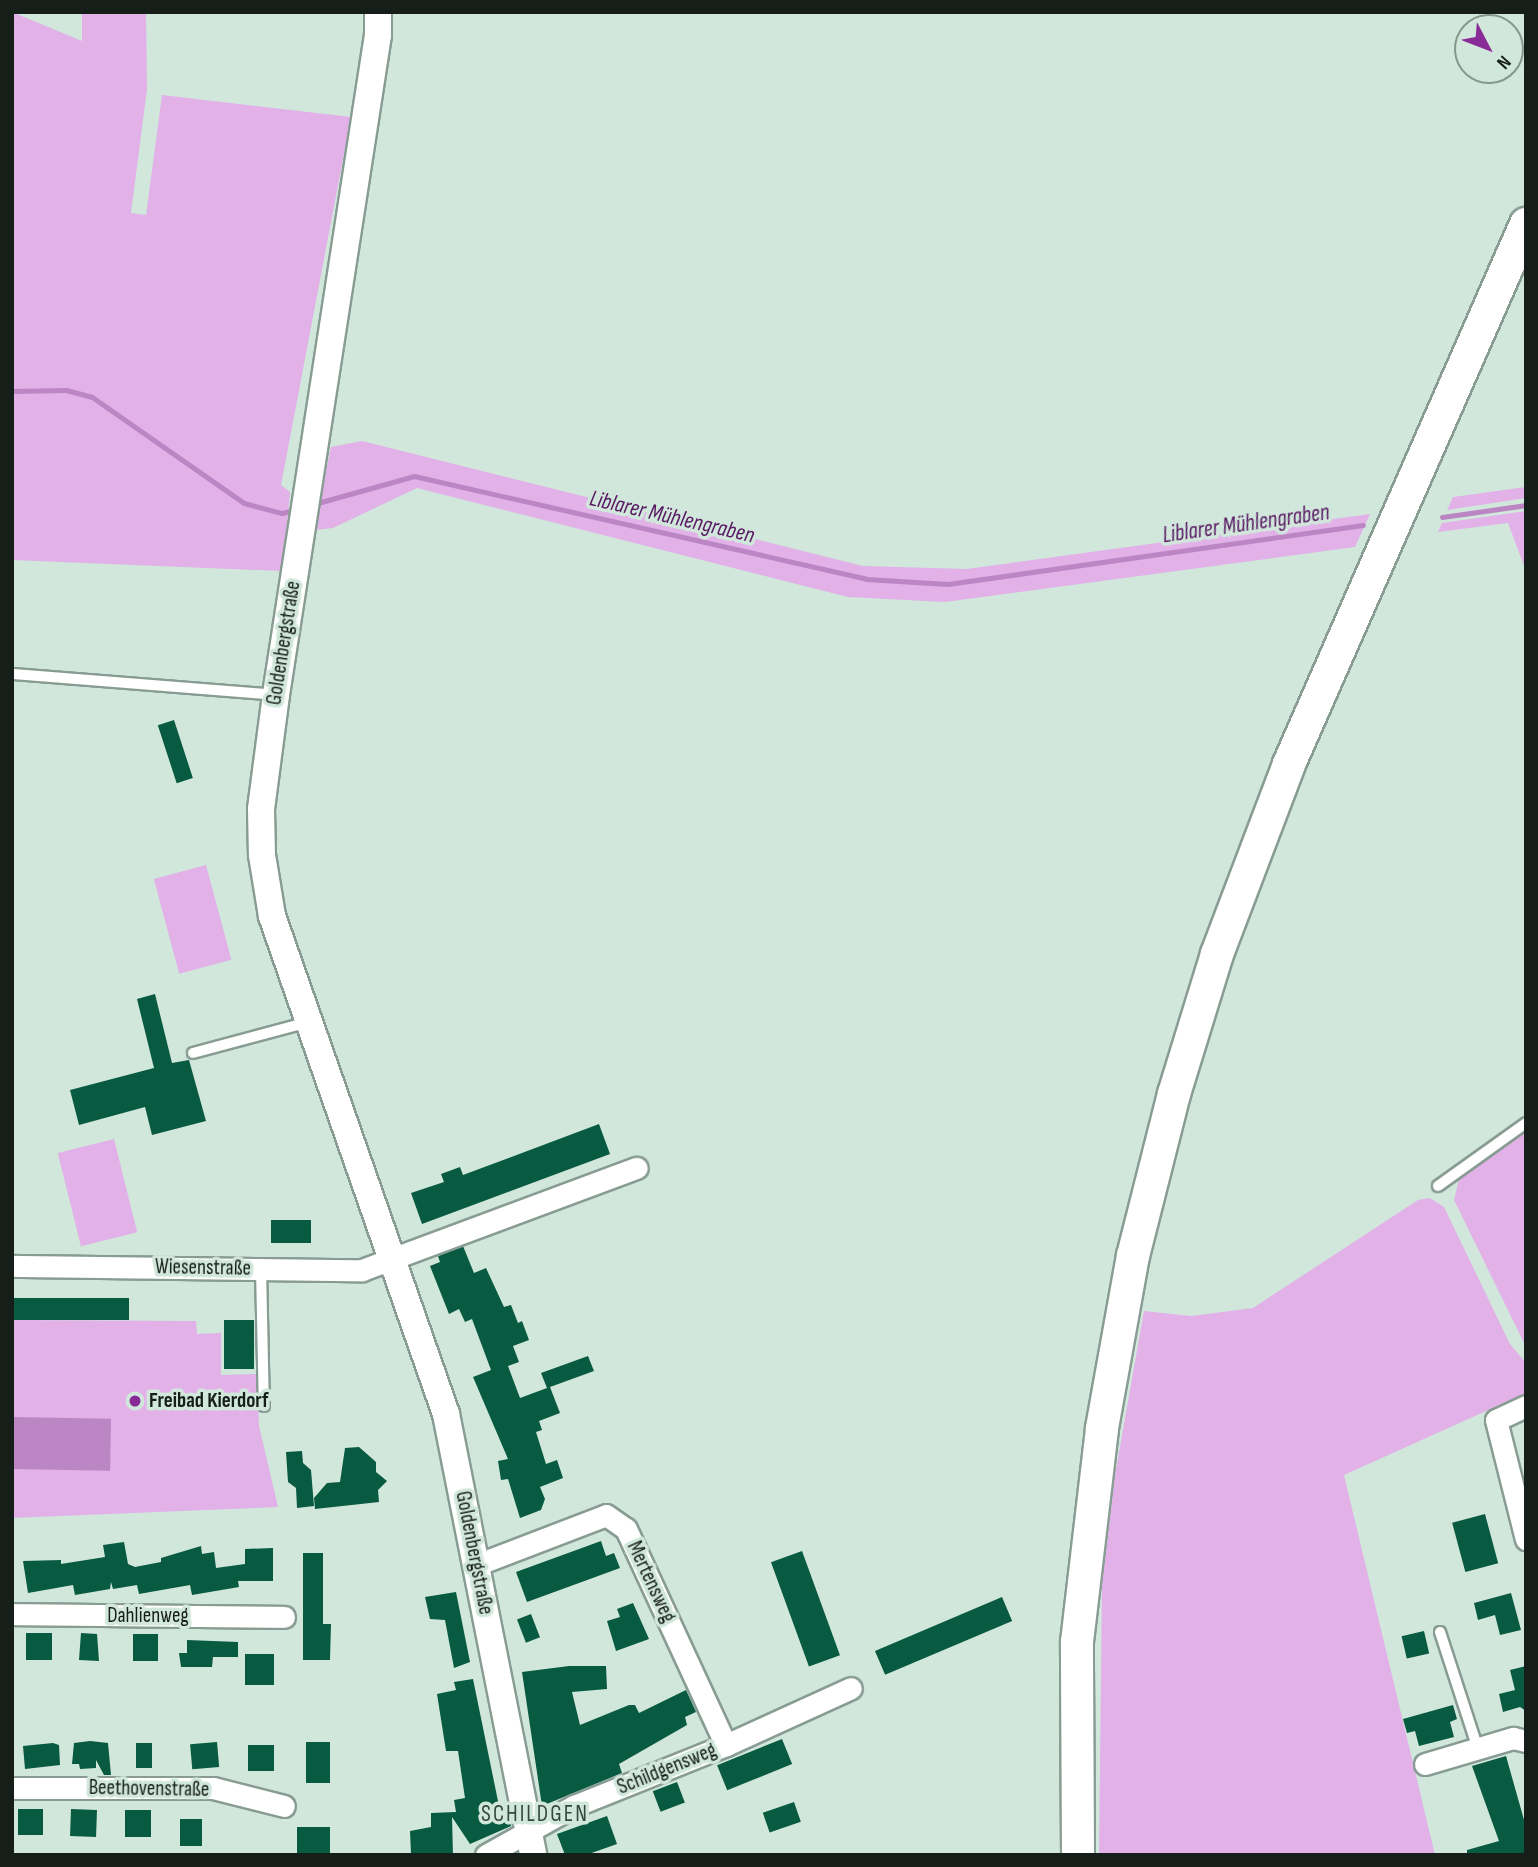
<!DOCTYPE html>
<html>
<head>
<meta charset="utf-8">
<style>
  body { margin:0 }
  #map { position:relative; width:1538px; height:1867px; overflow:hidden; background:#d1e7dc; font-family:"Sofia Sans Condensed",sans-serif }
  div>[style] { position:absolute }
  .green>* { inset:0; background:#e1b1e8; transform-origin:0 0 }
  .water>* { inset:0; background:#bb86c3; transform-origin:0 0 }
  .stream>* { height:5px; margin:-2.5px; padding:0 2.5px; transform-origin:2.5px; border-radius:2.5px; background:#bb86c3 }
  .building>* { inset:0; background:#085a40; transform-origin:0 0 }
  .roads { filter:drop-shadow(2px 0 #889c93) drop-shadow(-2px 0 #889c93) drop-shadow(0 2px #889c93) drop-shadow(0 -2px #889c93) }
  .service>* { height:10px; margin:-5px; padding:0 5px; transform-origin:5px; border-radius:5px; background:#fff }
  .minor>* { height:21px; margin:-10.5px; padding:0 10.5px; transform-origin:10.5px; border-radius:10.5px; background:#fff }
  .tertiary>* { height:26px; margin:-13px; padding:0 13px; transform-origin:13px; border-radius:13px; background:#fff }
  .secondary>* { height:32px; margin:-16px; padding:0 16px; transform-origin:16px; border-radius:16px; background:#fff }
  .dots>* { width:19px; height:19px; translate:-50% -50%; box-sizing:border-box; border:4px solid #d1e7dc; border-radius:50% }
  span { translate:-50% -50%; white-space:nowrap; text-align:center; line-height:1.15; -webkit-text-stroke:7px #d1e7dc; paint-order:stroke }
  .street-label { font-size:21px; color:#161e1a }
  .poi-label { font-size:21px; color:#161e1a; font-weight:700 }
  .left { translate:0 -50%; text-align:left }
  .water-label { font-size:23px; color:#581862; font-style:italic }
  .neighbourhood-label { font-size:23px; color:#35473f; letter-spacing:2px }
  .frame { position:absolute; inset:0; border:14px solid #161e1a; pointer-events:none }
  .north { position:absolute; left:1454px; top:14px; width:70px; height:70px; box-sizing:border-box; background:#d1e7dc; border:2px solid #86978e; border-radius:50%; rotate:132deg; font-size:19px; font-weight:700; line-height:28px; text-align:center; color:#161e1a }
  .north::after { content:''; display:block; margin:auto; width:24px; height:32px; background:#882b96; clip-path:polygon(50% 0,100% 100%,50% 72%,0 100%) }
</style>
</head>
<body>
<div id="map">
  <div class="green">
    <i style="clip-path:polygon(12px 12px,82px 41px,82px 12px,146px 12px,147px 89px,131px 213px,146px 215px,162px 95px,351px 117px,281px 485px,290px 492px,283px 571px,12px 560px)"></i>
    <i style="clip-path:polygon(362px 441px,863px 566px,967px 569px,1370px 514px,1355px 547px,945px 602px,848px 597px,417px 488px,333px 528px,314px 530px,331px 447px)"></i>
    <i style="clip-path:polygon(1526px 487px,1526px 498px,1447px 510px,1453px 497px)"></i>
    <i style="clip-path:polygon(1526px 511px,1526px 571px,1508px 523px,1438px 532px,1442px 523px)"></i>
    <i style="left:206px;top:865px;width:98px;height:54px;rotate:75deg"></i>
    <i style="clip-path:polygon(1526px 1129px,1526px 1347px,1454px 1200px,1459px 1179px)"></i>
    <i style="left:114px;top:1139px;width:96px;height:58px;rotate:76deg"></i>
    <i style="clip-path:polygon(1430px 1198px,1444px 1207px,1510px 1344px,1526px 1363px,1526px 1393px,1344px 1475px,1435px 1855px,1099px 1855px,1102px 1585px,1115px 1475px,1144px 1311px,1191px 1316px,1253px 1308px,1418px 1200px)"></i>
    <i style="clip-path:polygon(12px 1320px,196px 1321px,197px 1334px,221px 1333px,221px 1375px,257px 1374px,259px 1426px,278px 1507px,12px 1518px)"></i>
  </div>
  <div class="water">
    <i style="left:12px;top:1417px;width:99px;height:52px;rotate:1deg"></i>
  </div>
  <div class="stream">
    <i style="left:12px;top:391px;width:54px;rotate:-1.1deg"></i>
    <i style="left:66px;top:390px;width:27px;rotate:15deg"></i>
    <i style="left:92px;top:397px;width:185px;rotate:34.9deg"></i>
    <i style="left:244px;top:503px;width:39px;rotate:15deg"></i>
    <i style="left:282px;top:513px;width:16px;rotate:-14deg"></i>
    <i style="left:314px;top:504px;width:104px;rotate:-15.6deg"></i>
    <i style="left:414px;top:476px;width:464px;rotate:12.8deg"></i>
    <i style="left:866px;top:579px;width:82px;rotate:3.5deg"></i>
    <i style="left:948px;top:584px;width:419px;rotate:-8.1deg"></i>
    <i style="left:1442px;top:517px;width:85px;rotate:-8.1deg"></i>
  </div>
  <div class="building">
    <i style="left:174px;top:720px;width:61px;height:17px;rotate:72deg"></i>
    <i style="clip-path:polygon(155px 994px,172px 1063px,189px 1060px,206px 1121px,152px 1135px,145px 1107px,79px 1125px,70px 1090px,154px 1068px,137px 999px)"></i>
    <i style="clip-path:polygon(599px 1124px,610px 1154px,422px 1224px,411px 1193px,444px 1182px,441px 1174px,460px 1167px,463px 1175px)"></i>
    <i style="left:271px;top:1220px;width:40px;height:23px"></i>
    <i style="clip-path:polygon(463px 1246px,474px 1273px,486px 1268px,504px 1307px,511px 1305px,518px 1323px,522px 1321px,529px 1340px,513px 1346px,519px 1362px,508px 1366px,520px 1398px,547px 1388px,541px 1373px,588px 1356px,594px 1371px,550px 1387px,560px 1413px,539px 1421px,542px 1430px,536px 1432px,546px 1464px,557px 1460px,563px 1478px,540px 1487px,545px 1499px,541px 1510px,520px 1518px,508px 1479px,501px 1480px,498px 1461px,508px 1459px,473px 1377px,491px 1370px,472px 1319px,465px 1322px,459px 1309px,449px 1314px,430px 1266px,440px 1262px,438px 1256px)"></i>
    <i style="left:12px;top:1298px;width:117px;height:22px"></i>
    <i style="left:224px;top:1320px;width:30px;height:49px"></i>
    <i style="clip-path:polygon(359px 1447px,376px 1462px,376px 1472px,387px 1481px,378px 1490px,379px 1502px,315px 1509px,314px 1498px,327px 1483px,340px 1482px,345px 1448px)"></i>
    <i style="clip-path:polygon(302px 1451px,303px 1463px,311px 1470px,314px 1506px,297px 1508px,296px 1488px,288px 1482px,286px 1452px)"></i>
    <i style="left:1485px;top:1514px;width:51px;height:34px;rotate:75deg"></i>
    <i style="clip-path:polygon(601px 1541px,606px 1556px,614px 1553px,620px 1568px,527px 1602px,516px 1572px)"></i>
    <i style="clip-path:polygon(124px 1542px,128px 1564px,135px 1567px,161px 1562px,161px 1558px,201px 1546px,202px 1554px,214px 1552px,216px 1568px,245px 1564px,245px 1549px,273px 1548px,273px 1581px,238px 1581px,239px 1587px,192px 1595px,190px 1585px,139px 1594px,137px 1585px,113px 1589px,111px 1582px,110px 1589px,75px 1595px,73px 1585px,28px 1593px,23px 1561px,61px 1560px,61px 1564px,105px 1557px,103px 1545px)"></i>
    <i style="left:802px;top:1551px;width:111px;height:33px;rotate:70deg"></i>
    <i style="clip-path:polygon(303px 1553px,323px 1553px,323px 1624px,331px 1624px,330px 1660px,303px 1660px)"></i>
    <i style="clip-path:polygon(456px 1592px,470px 1662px,454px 1668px,445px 1620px,430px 1619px,425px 1597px)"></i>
    <i style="clip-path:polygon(1511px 1593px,1521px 1630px,1500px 1635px,1495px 1615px,1478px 1620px,1474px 1603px)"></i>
    <i style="left:1002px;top:1597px;width:26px;height:138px;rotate:67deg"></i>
    <i style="clip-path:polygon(633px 1603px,649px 1639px,616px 1651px,607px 1621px,620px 1617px,617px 1609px)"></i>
    <i style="left:531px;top:1614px;width:25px;height:15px;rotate:69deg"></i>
    <i style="left:1424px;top:1631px;width:23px;height:23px;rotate:77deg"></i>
    <i style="left:26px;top:1633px;width:26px;height:27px"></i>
    <i style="clip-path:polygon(81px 1633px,97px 1634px,99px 1661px,79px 1660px)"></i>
    <i style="left:133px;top:1634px;width:25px;height:27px"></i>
    <i style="clip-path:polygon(187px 1640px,238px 1642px,238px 1657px,213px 1657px,212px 1667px,181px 1667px,179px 1653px,187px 1653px)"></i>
    <i style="left:245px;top:1654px;width:29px;height:31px"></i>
    <i style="clip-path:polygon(569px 1666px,606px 1666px,607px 1689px,572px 1692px,580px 1725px,629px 1705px,635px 1705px,639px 1713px,686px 1690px,696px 1712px,685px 1717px,687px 1725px,619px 1764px,622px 1773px,542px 1806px,522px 1672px)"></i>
    <i style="clip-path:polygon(1526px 1666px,1526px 1711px,1520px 1707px,1503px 1712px,1499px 1694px,1515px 1690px,1510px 1670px)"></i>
    <i style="clip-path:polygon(473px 1679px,499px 1806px,507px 1804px,511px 1826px,470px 1844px,452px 1817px,453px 1855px,411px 1855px,410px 1831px,431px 1827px,431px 1813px,456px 1812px,454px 1800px,465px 1798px,458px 1751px,446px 1751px,437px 1694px,456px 1690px,454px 1682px)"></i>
    <i style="clip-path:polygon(1453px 1705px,1457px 1719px,1450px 1722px,1454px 1737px,1419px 1746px,1415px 1731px,1407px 1733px,1403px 1719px)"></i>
    <i style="left:782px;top:1739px;width:27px;height:70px;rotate:68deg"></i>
    <i style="clip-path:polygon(90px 1741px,108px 1743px,111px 1775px,104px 1775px,96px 1760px,96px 1768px,80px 1769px,79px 1764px,72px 1764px,74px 1743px)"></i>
    <i style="left:217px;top:1742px;width:25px;height:27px;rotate:85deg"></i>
    <i style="left:306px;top:1742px;width:24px;height:41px"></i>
    <i style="clip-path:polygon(53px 1743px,59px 1745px,60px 1765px,25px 1769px,23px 1746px)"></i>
    <i style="left:152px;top:1743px;width:25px;height:16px;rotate:90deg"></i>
    <i style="left:248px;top:1745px;width:26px;height:26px"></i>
    <i style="clip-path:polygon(1506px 1756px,1526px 1827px,1526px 1855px,1467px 1855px,1467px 1850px,1499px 1841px,1472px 1766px)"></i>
    <i style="left:677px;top:1782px;width:22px;height:26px;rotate:69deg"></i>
    <i style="left:794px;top:1802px;width:21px;height:33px;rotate:71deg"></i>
    <i style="left:18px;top:1809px;width:25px;height:26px"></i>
    <i style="left:71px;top:1809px;width:26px;height:27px;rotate:2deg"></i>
    <i style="left:125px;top:1810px;width:26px;height:27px"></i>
    <i style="clip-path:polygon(607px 1816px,617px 1844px,586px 1855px,565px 1855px,557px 1834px)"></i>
    <i style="left:180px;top:1819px;width:22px;height:27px"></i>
    <i style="left:297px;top:1827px;width:33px;height:28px"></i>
  </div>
  <div class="roads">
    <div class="service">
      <i style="left:12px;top:674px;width:265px;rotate:4.5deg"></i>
      <i style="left:193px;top:1053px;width:120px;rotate:-15deg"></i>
      <i style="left:1438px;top:1186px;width:108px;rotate:-35.6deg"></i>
      <i style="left:261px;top:1268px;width:138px;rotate:88.8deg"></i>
      <i style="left:1440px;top:1632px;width:123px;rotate:72deg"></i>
    </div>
    <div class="minor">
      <i style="left:12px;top:1266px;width:350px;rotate:0.7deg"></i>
      <i style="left:362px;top:1270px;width:293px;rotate:-20.4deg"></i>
      <i style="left:1526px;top:1406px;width:33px;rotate:155deg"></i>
      <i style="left:1496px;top:1420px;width:123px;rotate:75.9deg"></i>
      <i style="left:476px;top:1565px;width:139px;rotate:-21deg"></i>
      <i style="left:606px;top:1515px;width:24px;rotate:35deg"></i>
      <i style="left:626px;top:1529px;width:238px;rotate:65.2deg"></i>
      <i style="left:12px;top:1614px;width:272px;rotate:0.6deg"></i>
      <i style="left:1425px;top:1764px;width:92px;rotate:-16.5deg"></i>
      <i style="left:1513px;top:1738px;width:13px;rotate:13deg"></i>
      <i style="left:12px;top:1788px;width:201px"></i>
      <i style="left:213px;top:1788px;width:73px;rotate:14.2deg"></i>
      <i style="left:486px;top:1855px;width:101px;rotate:-29.1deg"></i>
      <i style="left:574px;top:1806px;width:164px;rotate:-21.9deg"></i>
      <i style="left:726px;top:1745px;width:137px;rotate:-24.5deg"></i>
    </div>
    <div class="tertiary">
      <i style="left:378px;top:12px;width:23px;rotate:90deg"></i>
      <i style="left:378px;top:35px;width:668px;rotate:98.79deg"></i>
      <i style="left:276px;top:695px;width:115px;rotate:97.5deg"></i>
      <i style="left:261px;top:809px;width:46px;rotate:88.8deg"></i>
      <i style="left:262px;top:855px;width:62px;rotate:80.7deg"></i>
      <i style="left:272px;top:916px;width:528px;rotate:70.74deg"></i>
      <i style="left:446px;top:1414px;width:449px;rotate:78.8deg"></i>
    </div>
    <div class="secondary">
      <i style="left:1078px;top:1855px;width:213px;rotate:-90.3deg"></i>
      <i style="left:1077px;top:1642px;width:215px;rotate:-83.3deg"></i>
      <i style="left:1102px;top:1428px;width:175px;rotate:-79.8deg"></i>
      <i style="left:1133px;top:1256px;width:167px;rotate:-75.8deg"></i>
      <i style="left:1174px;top:1094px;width:146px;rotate:-72.9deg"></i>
      <i style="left:1217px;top:954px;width:203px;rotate:-69.2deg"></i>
      <i style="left:1289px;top:764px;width:590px;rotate:-66.3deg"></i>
    </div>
  </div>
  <div class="dots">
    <i style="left:135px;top:1401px;background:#882b96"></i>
  </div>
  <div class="street-label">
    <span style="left:284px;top:643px;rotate:-81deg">Goldenbergstraße</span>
    <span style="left:203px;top:1268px;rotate:1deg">Wiesenstraße</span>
    <span style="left:474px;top:1553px;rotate:79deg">Goldenbergstraße</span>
    <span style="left:651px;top:1582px;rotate:65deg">Mertensweg</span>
    <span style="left:148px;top:1616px">Dahlienweg</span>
    <span style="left:667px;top:1769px;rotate:-22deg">Schildgensweg</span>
    <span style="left:149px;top:1789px;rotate:1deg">Beethovenstraße</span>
  </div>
  <div class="poi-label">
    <span class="left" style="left:149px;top:1401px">Freibad Kierdorf</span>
  </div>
  <div class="water-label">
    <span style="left:672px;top:517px;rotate:13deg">Liblarer Mühlengraben</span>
    <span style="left:1246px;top:524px;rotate:-8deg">Liblarer Mühlengraben</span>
  </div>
  <div class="neighbourhood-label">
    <span style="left:535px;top:1814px">SCHILDGEN</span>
  </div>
  <div class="frame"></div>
  <div class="north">N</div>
</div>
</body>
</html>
